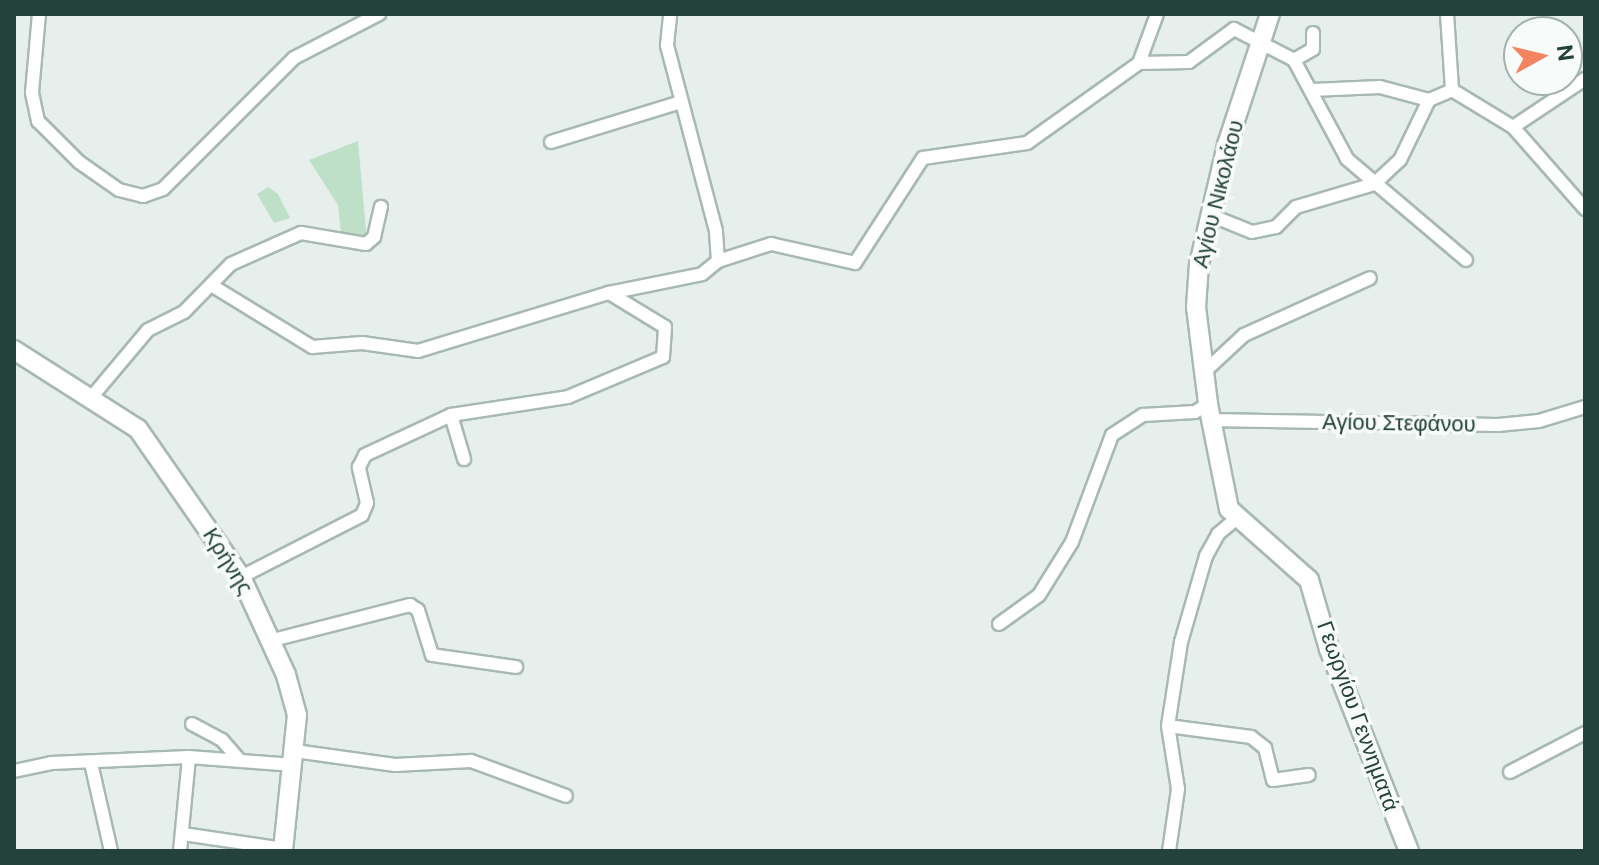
<!DOCTYPE html>
<html>
<head>
<meta charset="utf-8">
<style>
  body { margin:0 }
  #map { position:relative; width:1599px; height:865px; overflow:hidden; background:#e6efeb; font-family:"DM Sans",sans-serif }
  div>[style] { position:absolute }
  .green>* { inset:0; background:#bfe0c8 }
  .roads { filter:drop-shadow(2px 0 #a8b8b2) drop-shadow(-2px 0 #a8b8b2) drop-shadow(0 2px #a8b8b2) drop-shadow(0 -2px #a8b8b2) }
  .street>* { height:12px; margin:-6px; padding:0 6px; transform-origin:6px; border-radius:6px; background:#fff }
  .secondary>* { height:18px; margin:-9px; padding:0 9px; transform-origin:9px; border-radius:9px; background:#fff }
  span { translate:-50% -50%; white-space:nowrap; text-align:center; line-height:1.15; -webkit-text-stroke:7px #f7fbf9; paint-order:stroke }
  .street-label { font-size:22px; color:#24423a }
  .frame { position:absolute; inset:0; border:16px solid #24423a; pointer-events:none }
  .north { position:absolute; left:1503px; top:16px; width:80px; height:80px; box-sizing:border-box; background:#f7fbf9; border:2px solid #a3b1ad; border-radius:50%; rotate:82deg; font-size:22px; font-weight:700; line-height:32px; text-align:center; color:#24423a }
  .north::after { content:''; display:block; margin:auto; width:28px; height:36px; background:#f4845f; clip-path:polygon(50% 0,100% 100%,50% 72%,0 100%) }
</style>
</head>
<body>
<div id="map">
  <div class="green">
    <i style="clip-path:polygon(358px 141px,367px 242px,341px 234px,338px 205px,309px 160px)"></i>
    <i style="clip-path:polygon(268px 187px,278px 194px,290px 218px,274px 223px,257px 194px)"></i>
  </div>
  <div class="roads">
    <div class="street">
      <i style="left:39px;top:14px;width:79px;rotate:95.1deg"></i>
      <i style="left:32px;top:93px;width:29px;rotate:78deg"></i>
      <i style="left:38px;top:121px;width:58px;rotate:45deg"></i>
      <i style="left:79px;top:162px;width:49px;rotate:35deg"></i>
      <i style="left:119px;top:190px;width:25px;rotate:14deg"></i>
      <i style="left:143px;top:196px;width:21px;rotate:-19deg"></i>
      <i style="left:163px;top:189px;width:185px;rotate:-45deg"></i>
      <i style="left:294px;top:58px;width:96px;rotate:-27.4deg"></i>
      <i style="left:1447px;top:14px;width:76px;rotate:86.2deg"></i>
      <i style="left:1294px;top:60px;width:22px;rotate:-30deg"></i>
      <i style="left:1313px;top:49px;width:16px;rotate:-90deg"></i>
      <i style="left:1139px;top:63px;width:52px;rotate:-69.8deg"></i>
      <i style="left:1312px;top:90px;width:68px;rotate:-2.5deg"></i>
      <i style="left:1380px;top:87px;width:51px;rotate:14.9deg"></i>
      <i style="left:1452px;top:90px;width:71px;rotate:31.2deg"></i>
      <i style="left:1513px;top:127px;width:109px;rotate:48.7deg"></i>
      <i style="left:1513px;top:127px;width:87px;rotate:-33.7deg"></i>
      <i style="left:551px;top:142px;width:136px;rotate:-17.1deg"></i>
      <i style="left:1210px;top:215px;width:45px;rotate:22deg"></i>
      <i style="left:1252px;top:232px;width:25px;rotate:-12deg"></i>
      <i style="left:1276px;top:227px;width:28px;rotate:-45deg"></i>
      <i style="left:1296px;top:207px;width:81px;rotate:-16.4deg"></i>
      <i style="left:1374px;top:184px;width:35px;rotate:-43deg"></i>
      <i style="left:1400px;top:160px;width:67px;rotate:-64.2deg"></i>
      <i style="left:1429px;top:100px;width:25px;rotate:-23deg"></i>
      <i style="left:718px;top:261px;width:56px;rotate:-17.8deg"></i>
      <i style="left:771px;top:244px;width:86px;rotate:12.7deg"></i>
      <i style="left:855px;top:263px;width:125px;rotate:-57.1deg"></i>
      <i style="left:923px;top:158px;width:105px;rotate:-8.2deg"></i>
      <i style="left:1027px;top:143px;width:138px;rotate:-35.5deg"></i>
      <i style="left:1139px;top:63px;width:50px;rotate:-1.1deg"></i>
      <i style="left:1189px;top:62px;width:56px;rotate:-36.3deg"></i>
      <i style="left:1234px;top:29px;width:68px;rotate:27.3deg"></i>
      <i style="left:1294px;top:60px;width:112px;rotate:61.8deg"></i>
      <i style="left:1347px;top:159px;width:156px;rotate:40.3deg"></i>
      <i style="left:211px;top:285px;width:119px;rotate:31.5deg"></i>
      <i style="left:312px;top:347px;width:50px;rotate:-4.6deg"></i>
      <i style="left:362px;top:343px;width:57px;rotate:8.1deg"></i>
      <i style="left:418px;top:351px;width:200px;rotate:-16.9deg"></i>
      <i style="left:609px;top:293px;width:95px;rotate:-11.5deg"></i>
      <i style="left:702px;top:274px;width:21px;rotate:-39deg"></i>
      <i style="left:718px;top:261px;width:30px;rotate:-94deg"></i>
      <i style="left:716px;top:231px;width:192px;rotate:-104.8deg"></i>
      <i style="left:667px;top:45px;width:31px;rotate:-84deg"></i>
      <i style="left:1203px;top:373px;width:56px;rotate:-42.8deg"></i>
      <i style="left:1244px;top:335px;width:138px;rotate:-24.3deg"></i>
      <i style="left:90px;top:399px;width:90px;rotate:-50deg"></i>
      <i style="left:148px;top:330px;width:40px;rotate:-26.6deg"></i>
      <i style="left:184px;top:312px;width:67px;rotate:-45.6deg"></i>
      <i style="left:231px;top:264px;width:77px;rotate:-23.9deg"></i>
      <i style="left:301px;top:233px;width:66px;rotate:9.6deg"></i>
      <i style="left:366px;top:244px;width:11px;rotate:-41deg"></i>
      <i style="left:374px;top:237px;width:31px;rotate:-77deg"></i>
      <i style="left:451px;top:415px;width:46px;rotate:73.5deg"></i>
      <i style="left:1210px;top:420px;width:288px;rotate:1deg"></i>
      <i style="left:1498px;top:425px;width:41px;rotate:-5.6deg"></i>
      <i style="left:1539px;top:421px;width:48px;rotate:-16.9deg"></i>
      <i style="left:241px;top:577px;width:136px;rotate:-27.1deg"></i>
      <i style="left:362px;top:515px;width:13px;rotate:-67deg"></i>
      <i style="left:367px;top:503px;width:37px;rotate:-103deg"></i>
      <i style="left:359px;top:467px;width:13px;rotate:-63deg"></i>
      <i style="left:365px;top:455px;width:95px;rotate:-24.9deg"></i>
      <i style="left:451px;top:415px;width:118px;rotate:-8.7deg"></i>
      <i style="left:568px;top:397px;width:103px;rotate:-22.8deg"></i>
      <i style="left:663px;top:357px;width:30px;rotate:-86deg"></i>
      <i style="left:665px;top:327px;width:66px;rotate:-148.7deg"></i>
      <i style="left:999px;top:624px;width:49px;rotate:-35.9deg"></i>
      <i style="left:1039px;top:595px;width:62px;rotate:-58.1deg"></i>
      <i style="left:1072px;top:542px;width:114px;rotate:-69.5deg"></i>
      <i style="left:1112px;top:435px;width:37px;rotate:-33deg"></i>
      <i style="left:1143px;top:415px;width:52px;rotate:-3.3deg"></i>
      <i style="left:1195px;top:412px;width:15px;rotate:-32deg"></i>
      <i style="left:269px;top:641px;width:146px;rotate:-14.3deg"></i>
      <i style="left:410px;top:605px;width:9px;rotate:32deg"></i>
      <i style="left:418px;top:610px;width:47px;rotate:72.7deg"></i>
      <i style="left:432px;top:655px;width:85px;rotate:8.1deg"></i>
      <i style="left:192px;top:724px;width:34px;rotate:28deg"></i>
      <i style="left:222px;top:740px;width:28px;rotate:49deg"></i>
      <i style="left:1168px;top:726px;width:84px;rotate:7.5deg"></i>
      <i style="left:1251px;top:737px;width:18px;rotate:38deg"></i>
      <i style="left:1265px;top:748px;width:33px;rotate:76deg"></i>
      <i style="left:1273px;top:780px;width:36px;rotate:-8deg"></i>
      <i style="left:295px;top:751px;width:101px;rotate:8deg"></i>
      <i style="left:395px;top:765px;width:76px;rotate:-3deg"></i>
      <i style="left:471px;top:761px;width:101px;rotate:20.2deg"></i>
      <i style="left:91px;top:763px;width:90px;rotate:77.2deg"></i>
      <i style="left:14px;top:771px;width:38px;rotate:-12deg"></i>
      <i style="left:51px;top:763px;width:138px;rotate:-2.5deg"></i>
      <i style="left:189px;top:757px;width:105px;rotate:4.4deg"></i>
      <i style="left:1510px;top:772px;width:85px;rotate:-27.5deg"></i>
      <i style="left:183px;top:834px;width:102px;rotate:8.4deg"></i>
      <i style="left:180px;top:851px;width:94px;rotate:-84.5deg"></i>
      <i style="left:1169px;top:851px;width:63px;rotate:-81.7deg"></i>
      <i style="left:1178px;top:789px;width:64px;rotate:-99deg"></i>
      <i style="left:1168px;top:726px;width:85px;rotate:-81.2deg"></i>
      <i style="left:1181px;top:642px;width:90px;rotate:-73.8deg"></i>
      <i style="left:1206px;top:556px;width:25px;rotate:-61deg"></i>
      <i style="left:1218px;top:534px;width:23px;rotate:-40deg"></i>
    </div>
    <div class="secondary">
      <i style="left:1270px;top:14px;width:138px;rotate:108.2deg"></i>
      <i style="left:1227px;top:145px;width:122px;rotate:103.2deg"></i>
      <i style="left:1199px;top:264px;width:43px;rotate:94deg"></i>
      <i style="left:1196px;top:307px;width:98px;rotate:82.9deg"></i>
      <i style="left:1208px;top:404px;width:107px;rotate:78.7deg"></i>
      <i style="left:1229px;top:509px;width:107px;rotate:41.6deg"></i>
      <i style="left:1309px;top:580px;width:72px;rotate:73.8deg"></i>
      <i style="left:1329px;top:649px;width:217px;rotate:68.4deg"></i>
      <i style="left:14px;top:350px;width:147px;rotate:32.5deg"></i>
      <i style="left:138px;top:429px;width:180px;rotate:55.2deg"></i>
      <i style="left:241px;top:577px;width:108px;rotate:65.3deg"></i>
      <i style="left:286px;top:675px;width:41px;rotate:74.6deg"></i>
      <i style="left:297px;top:715px;width:137px;rotate:95.9deg"></i>
    </div>
  </div>
  <div class="street-label">
    <span style="left:1218px;top:194px;rotate:-76deg">Αγίου Νικολάου</span>
    <span style="left:1399px;top:423px;rotate:1deg">Αγίου Στεφάνου</span>
    <span style="left:228px;top:561px;rotate:58deg">Κρήνης</span>
    <span style="left:1358px;top:716px;rotate:70deg">Γεωργίου Γεννηματά</span>
  </div>
  <div class="frame"></div>
  <div class="north">N</div>
</div>
</body>
</html>
